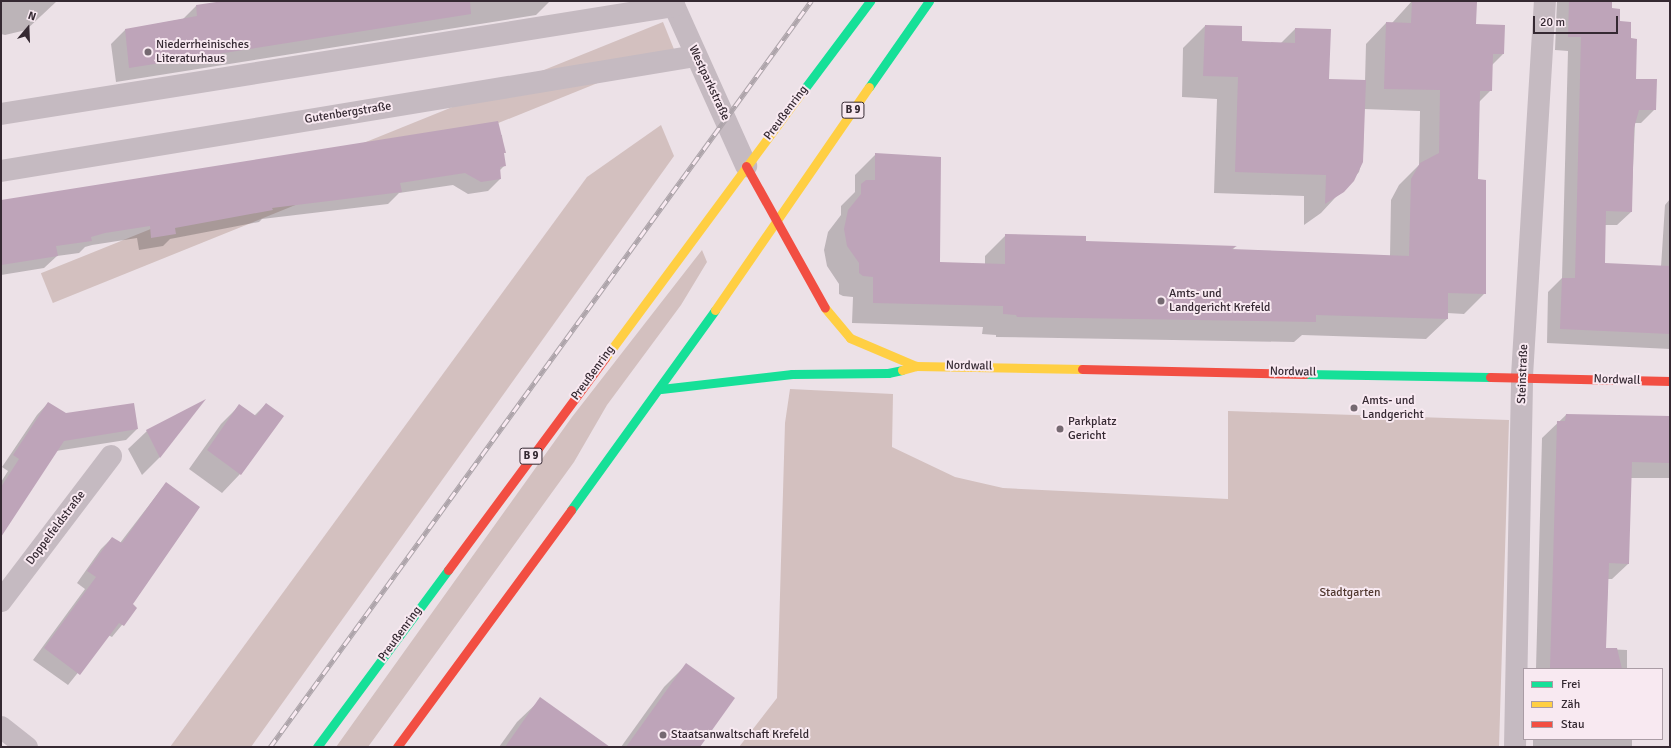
<!DOCTYPE html>
<html>
<head>
<meta charset="utf-8">
<style>
  body { margin:0 }
  #map { position:relative; width:1671px; height:748px; overflow:hidden; background:#ece1e7; font-family:Signika,sans-serif }
  div>[style] { position:absolute }
  .green>* { inset:0; background:#d3c0bf; transform-origin:0 0 }
  .shadow>* { inset:0; background:#0003; transform-origin:0 0 }
  .building>* { inset:0; background:#bea4b9 }
  .street>* { height:22px; margin:-11px; padding:0 11px; transform-origin:11px; border-radius:11px; background:#c5bac1 }
  .fast>* { height:9px; margin:-4.5px; padding:0 4.5px; transform-origin:4.5px; border-radius:4.5px; background:#16e098 }
  .slow>* { height:9px; margin:-4.5px; padding:0 4.5px; transform-origin:4.5px; border-radius:4.5px; background:#ffcf43 }
  .jam>* { height:9px; margin:-4.5px; padding:0 4.5px; transform-origin:4.5px; border-radius:4.5px; background:#f24e42 }
  .rail>* { height:4.5px; margin-top:-2.25px; transform-origin:0; background:repeating-linear-gradient(90deg,#f8e9f1 0 9px,#ada4aa 0 18px); box-sizing:border-box; border-block:1px solid #ada4aa }
  .dots>* { width:11px; height:11px; translate:-50% -50%; box-sizing:border-box; border:2px solid #f8e9f1; border-radius:50% }
  span { translate:-50% -50%; white-space:nowrap; text-align:center; line-height:1.15; -webkit-text-stroke:4px #f8e9f1; paint-order:stroke }
  .shield-label span { padding:1px 3px; background:#f8e9f1; border:1px solid; border-radius:3px; -webkit-text-stroke-width:0 }
  .shield-label { font-size:11px; color:#352932; font-weight:700 }
  .poi-label { font-size:12px; color:#352932 }
  .left { translate:0 -50%; text-align:left }
  .street-label { font-size:12px; color:#352932 }
  .park-label { font-size:12px; color:#51382f }
  .frame { position:absolute; inset:0; border:2px solid #352932; pointer-events:none }
  .legend { position:absolute; left:1523px; top:668px; width:140px; height:72px; box-sizing:border-box; background:#f8e9f1; border:1px solid #aa9ca5; margin:0; padding:5px 7px; list-style:none; font-size:12px; color:#352932 }
  .legend li { display:flex; align-items:center; gap:8px; height:20px }
  .legend b { width:20px; border:1px solid #aa9ca5 }
  .north { position:absolute; left:8px; top:8px; width:40px; height:40px; -webkit-text-stroke:3px #f8e9f1; paint-order:stroke; rotate:19deg; font-size:11px; font-weight:700; line-height:16px; text-align:center; color:#352932 }
  .north::after { content:''; display:block; margin:auto; width:14px; height:18px; background:#352932; clip-path:polygon(50% 0,100% 100%,50% 72%,0 100%) }
  .scale { position:absolute; left:1533px; top:16px; width:85px; height:18px; box-sizing:border-box; border:2px solid #352932; border-top:0; padding-left:5px; font-size:12px; line-height:14px; white-space:nowrap; color:#352932; -webkit-text-stroke:3px #f8e9f1; paint-order:stroke }
</style>
</head>
<body>
<div id="map">
  <div class="green">
    <i style="left:663px;top:22px;width:32px;height:671px;rotate:68deg"></i>
    <i style="clip-path:polygon(661px 125px,674px 156px,251px 747px,170px 747px,587px 177px)"></i>
    <i style="clip-path:polygon(702px 250px,707px 262px,681px 305px,607px 405px,574px 462px,368px 747px,336px 747px,572px 417px)"></i>
    <i style="clip-path:polygon(790px 389px,893px 394px,892px 447px,955px 477px,1003px 488px,1228px 499px,1228px 411px,1509px 420px,1499px 747px,739px 747px,777px 698px,785px 423px)"></i>
  </div>
  <div class="shadow">
    <i style="clip-path:polygon(1px 1px,57px 1px,26px 30px,5px 35px,1px 34px)"></i>
    <i style="clip-path:polygon(230px 1px,550px 1px,536px 15px,116px 82px,111px 44px,125px 30px,183px 19px,196px 6px)"></i>
    <i style="clip-path:polygon(1412px 1px,1475px 25px,1503px 54px,1492px 65px,1491px 90px,1479px 102px,1477px 180px,1485px 293px,1464px 314px,1447px 313px,1447px 319px,1426px 339px,1302px 335px,1294px 342px,996px 337px,996px 335px,982px 334px,983px 327px,852px 323px,853px 297px,843px 296px,839px 294px,839px 284px,827px 266px,824px 250px,828px 232px,841px 215px,841px 206px,855px 192px,855px 175px,876px 154px,939px 263px,985px 264px,985px 256px,1006px 235px,1085px 242px,1235px 247px,1232px 250px,1390px 256px,1391px 200px,1399px 185px,1419px 165px,1420px 111px,1364px 109px,1363px 156px,1359px 172px,1321px 213px,1304px 225px,1304px 196px,1214px 193px,1217px 99px,1182px 97px,1183px 48px,1205px 26px,1241px 42px,1281px 43px,1295px 29px,1328px 80px,1365px 81px,1366px 44px,1386px 23px,1392px 23px)"></i>
    <i style="clip-path:polygon(1557px 1px,1611px 1px,1611px 9px,1630px 39px,1635px 80px,1655px 109px,1641px 123px,1635px 123px,1631px 212px,1617px 225px,1605px 225px,1604px 264px,1661px 267px,1665px 205px,1670px 199px,1670px 349px,1547px 343px,1548px 292px,1562px 278px,1568px 51px,1555px 50px)"></i>
    <i style="clip-path:polygon(502px 135px,504px 166px,499px 171px,500px 179px,488px 191px,468px 194px,453px 185px,399px 193px,388px 204px,262px 219px,259px 222px,170px 239px,163px 246px,139px 250px,137px 238px,92px 245px,85px 247px,79px 253px,57px 256px,44px 268px,1px 275px,1px 201px)"></i>
    <i style="clip-path:polygon(202px 402px,160px 457px,142px 475px,128px 449px,147px 431px)"></i>
    <i style="clip-path:polygon(48px 403px,65px 414px,137px 429px,126px 440px,56px 451px,1px 536px,1px 482px,8px 471px,2px 467px,37px 415px)"></i>
    <i style="clip-path:polygon(266px 404px,240px 474px,222px 493px,189px 469px,221px 424px,239px 406px,254px 416px)"></i>
    <i style="clip-path:polygon(1566px 415px,1670px 417px,1670px 478px,1630px 478px,1628px 564px,1612px 579px,1608px 579px,1605px 649px,1627px 650px,1627px 669px,1536px 669px,1542px 438px)"></i>
    <i style="clip-path:polygon(166px 483px,132px 604px,136px 608px,112px 637px,108px 635px,68px 685px,33px 660px,85px 589px,77px 583px,101px 549px,112px 538px,120px 543px)"></i>
    <i style="clip-path:polygon(687px 664px,698px 747px,621px 747px,664px 687px)"></i>
    <i style="clip-path:polygon(541px 699px,609px 747px,499px 747px,517px 722px)"></i>
    <i style="left:1533px;top:739px;width:99px;height:8px"></i>
  </div>
  <div class="building">
    <i style="clip-path:polygon(223px 1px,470px 1px,471px 14px,129px 68px,125px 29px,197px 16px,196px 5px)"></i>
    <i style="clip-path:polygon(1412px 1px,1477px 2px,1476px 24px,1505px 25px,1504px 54px,1493px 54px,1492px 91px,1480px 91px,1478px 179px,1486px 180px,1486px 294px,1448px 293px,1448px 319px,1316px 315px,1316px 322px,1017px 317px,1016px 315px,1003px 314px,1003px 306px,873px 303px,873px 277px,863px 276px,859px 273px,859px 263px,847px 246px,844px 229px,848px 210px,861px 194px,861px 184px,866px 180px,875px 180px,875px 153px,941px 157px,940px 262px,1005px 264px,1005px 234px,1086px 236px,1086px 241px,1237px 246px,1231px 249px,1409px 256px,1411px 179px,1420px 163px,1439px 153px,1440px 90px,1384px 89px,1386px 22px,1411px 23px)"></i>
    <i style="clip-path:polygon(1569px 1px,1612px 1px,1612px 8px,1620px 9px,1620px 21px,1631px 22px,1631px 38px,1637px 39px,1636px 79px,1657px 79px,1656px 110px,1639px 110px,1634px 128px,1632px 212px,1606px 211px,1605px 263px,1670px 266px,1670px 334px,1560px 329px,1562px 278px,1575px 278px,1581px 37px,1568px 37px)"></i>
    <i style="clip-path:polygon(1205px 25px,1242px 26px,1242px 41px,1295px 43px,1295px 28px,1331px 29px,1329px 79px,1366px 80px,1363px 162px,1354px 181px,1344px 192px,1325px 204px,1326px 175px,1235px 172px,1238px 77px,1203px 76px)"></i>
    <i style="clip-path:polygon(498px 121px,506px 153px,504px 153px,506px 166px,500px 167px,501px 179px,481px 182px,465px 173px,400px 183px,402px 192px,272px 208px,273px 210px,175px 228px,176px 234px,151px 238px,150px 226px,105px 233px,91px 237px,92px 241px,56px 246px,58px 256px,1px 265px,1px 200px)"></i>
    <i style="clip-path:polygon(206px 399px,160px 458px,146px 430px)"></i>
    <i style="clip-path:polygon(48px 402px,66px 413px,134px 403px,138px 429px,64px 441px,1px 537px,1px 487px,19px 459px,13px 455px)"></i>
    <i style="clip-path:polygon(266px 403px,284px 416px,241px 475px,207px 450px,239px 404px,256px 416px)"></i>
    <i style="clip-path:polygon(1566px 414px,1670px 416px,1670px 463px,1632px 462px,1629px 564px,1609px 563px,1606px 648px,1617px 648px,1622px 669px,1550px 669px,1557px 421px,1565px 421px)"></i>
    <i style="clip-path:polygon(166px 482px,200px 507px,133px 604px,137px 608px,124px 626px,119px 623px,80px 675px,44px 648px,96px 577px,87px 571px,112px 537px,122px 543px)"></i>
    <i style="clip-path:polygon(686px 663px,735px 698px,700px 747px,626px 747px)"></i>
    <i style="clip-path:polygon(540px 697px,610px 747px,505px 747px)"></i>
  </div>
  <div class="street">
    <i style="left:672px;top:1px;width:181px;rotate:65.8deg"></i>
    <i style="left:1px;top:114px;width:682px;rotate:-9.12deg"></i>
    <i style="left:1px;top:171px;width:704px;rotate:-9.4deg"></i>
    <i style="left:1px;top:601px;width:182px;rotate:-52.8deg"></i>
    <i style="left:1px;top:727px;width:33px;rotate:38deg"></i>
    <i style="left:1515px;top:747px;width:371px;rotate:-88.9deg"></i>
    <i style="left:1522px;top:376px;width:376px;rotate:-86.5deg"></i>
  </div>
  <div class="fast">
    <i style="left:869px;top:87px;width:105px;rotate:-55.1deg"></i>
    <i style="left:802px;top:92px;width:114px;rotate:-53.2deg"></i>
    <i style="left:1305px;top:374px;width:185px;rotate:0.9deg"></i>
    <i style="left:661px;top:389px;width:132px;rotate:-6.5deg"></i>
    <i style="left:792px;top:374px;width:96px;rotate:-0.6deg"></i>
    <i style="left:888px;top:373px;width:14px;rotate:-12deg"></i>
    <i style="left:571px;top:510px;width:246px;rotate:-54.2deg"></i>
    <i style="left:317px;top:747px;width:220px;rotate:-53.5deg"></i>
  </div>
  <div class="slow">
    <i style="left:825px;top:308px;width:39px;rotate:50deg"></i>
    <i style="left:850px;top:338px;width:72px;rotate:23deg"></i>
    <i style="left:715px;top:310px;width:271px;rotate:-55.4deg"></i>
    <i style="left:605px;top:358px;width:331px;rotate:-53.5deg"></i>
    <i style="left:902px;top:370px;width:15px;rotate:-16deg"></i>
    <i style="left:916px;top:366px;width:166px;rotate:1deg"></i>
  </div>
  <div class="jam">
    <i style="left:746px;top:166px;width:162px;rotate:60.9deg"></i>
    <i style="left:1082px;top:369px;width:223px;rotate:1.3deg"></i>
    <i style="left:1490px;top:377px;width:180px;rotate:1.3deg"></i>
    <i style="left:448px;top:570px;width:264px;rotate:-53.5deg"></i>
    <i style="left:397px;top:747px;width:294px;rotate:-53.7deg"></i>
  </div>
  <div class="rail">
    <i style="left:270px;top:747px;width:922px;rotate:-54.05deg"></i>
  </div>
  <div class="dots">
    <i style="left:148px;top:52px;background:#756971"></i>
    <i style="left:1161px;top:301px;background:#756971"></i>
    <i style="left:1354px;top:408px;background:#756971"></i>
    <i style="left:1060px;top:429px;background:#756971"></i>
    <i style="left:663px;top:735px;background:#756971"></i>
  </div>
  <div class="shield-label">
    <span style="left:853px;top:110px">B 9</span>
    <span style="left:531px;top:456px">B 9</span>
  </div>
  <div class="poi-label">
    <span class="left" style="left:156px;top:52px">Niederrheinisches<br>Literaturhaus</span>
    <span class="left" style="left:1169px;top:301px">Amts- und<br>Landgericht Krefeld</span>
    <span class="left" style="left:1362px;top:408px">Amts- und<br>Landgericht</span>
    <span class="left" style="left:1068px;top:429px">Parkplatz<br>Gericht</span>
    <span class="left" style="left:671px;top:735px">Staatsanwaltschaft Krefeld</span>
  </div>
  <div class="street-label">
    <span style="left:709px;top:83px;rotate:65deg">Westparkstraße</span>
    <span style="left:348px;top:113px;rotate:-9deg">Gutenbergstraße</span>
    <span style="left:786px;top:113px;rotate:-53deg">Preußenring</span>
    <span style="left:969px;top:366px;rotate:1deg">Nordwall</span>
    <span style="left:1293px;top:372px;rotate:1deg">Nordwall</span>
    <span style="left:593px;top:373px;rotate:-54deg">Preußenring</span>
    <span style="left:1523px;top:374px;rotate:-88deg">Steinstraße</span>
    <span style="left:1617px;top:380px;rotate:2deg">Nordwall</span>
    <span style="left:56px;top:528px;rotate:-53deg">Doppelfeldstraße</span>
    <span style="left:400px;top:634px;rotate:-54deg">Preußenring</span>
  </div>
  <div class="park-label">
    <span style="left:1350px;top:593px">Stadtgarten</span>
  </div>
  <div class="frame"></div>
  <ul class="legend">
  <li><b style="height:5px;background:#16e098"></b>Frei</li>
  <li><b style="height:5px;background:#ffcf43"></b>Zäh</li>
  <li><b style="height:5px;background:#f24e42"></b>Stau</li>
  </ul>
  <div class="north">N</div>
  <div class="scale">20 m</div>
</div>
</body>
</html>
